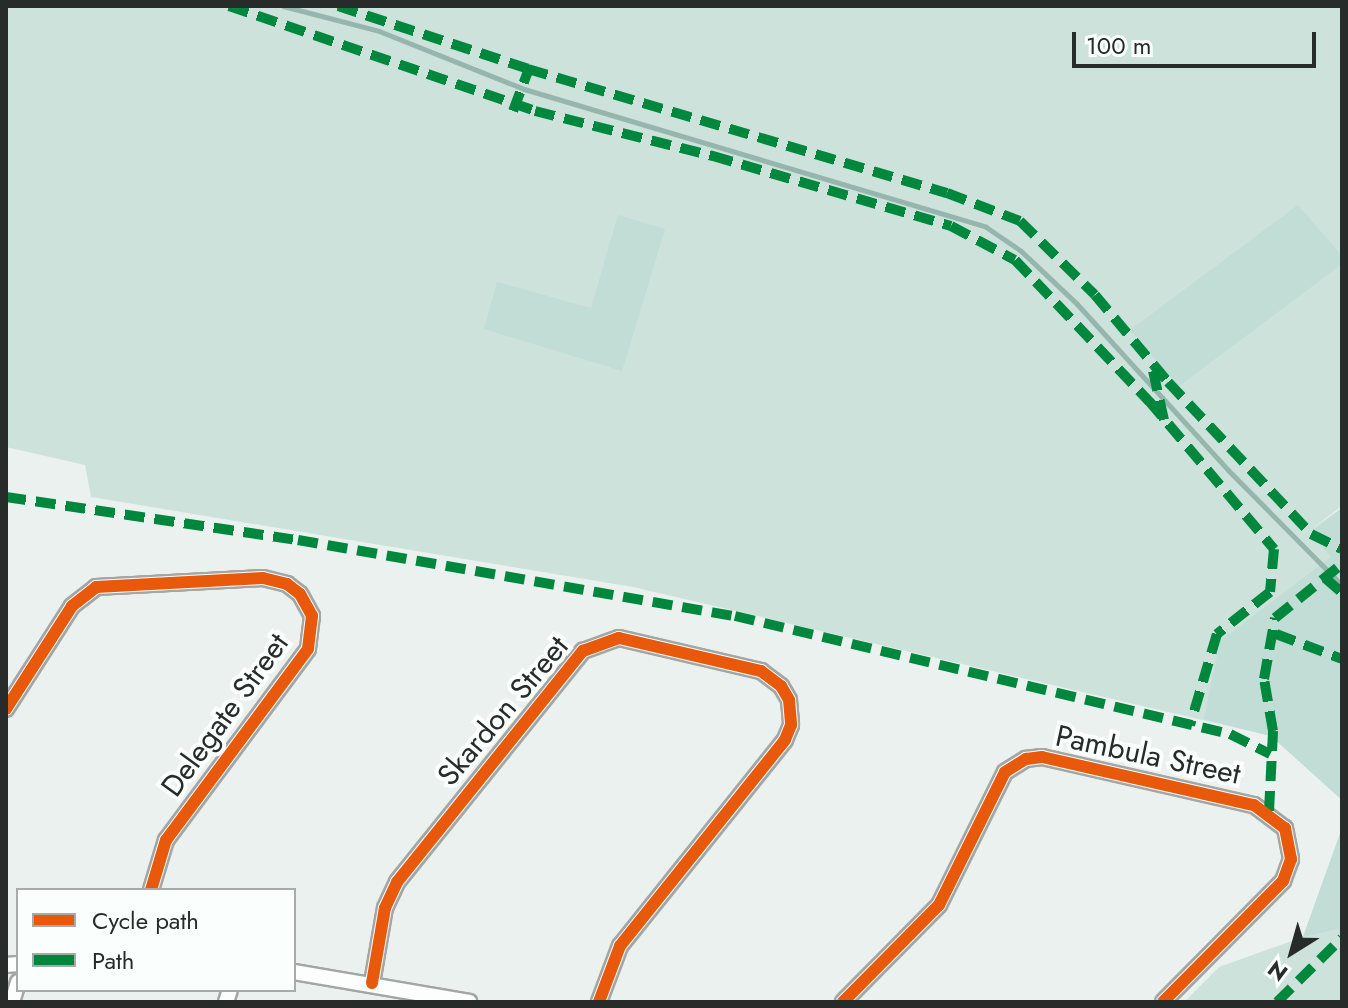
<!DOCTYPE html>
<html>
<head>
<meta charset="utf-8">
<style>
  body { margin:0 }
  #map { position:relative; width:1348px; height:1008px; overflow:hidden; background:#ebf1ef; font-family:Jost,sans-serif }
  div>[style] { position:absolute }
  .green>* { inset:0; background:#cce2db }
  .forest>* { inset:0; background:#c1ddd5 }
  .stream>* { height:5px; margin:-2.5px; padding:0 2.5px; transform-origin:2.5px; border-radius:2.5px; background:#96b6ad }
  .roads { filter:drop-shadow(2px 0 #a2a6a5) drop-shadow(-2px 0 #a2a6a5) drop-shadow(0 2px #a2a6a5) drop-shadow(0 -2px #a2a6a5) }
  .street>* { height:14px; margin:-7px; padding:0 7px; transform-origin:7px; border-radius:7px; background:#fcfdfd }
  .quiet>* { height:10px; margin-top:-5px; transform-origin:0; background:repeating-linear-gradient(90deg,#00873e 0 20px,transparent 0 30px) }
  .cycleway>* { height:12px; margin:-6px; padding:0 6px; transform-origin:6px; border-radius:6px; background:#e8590c }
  span { translate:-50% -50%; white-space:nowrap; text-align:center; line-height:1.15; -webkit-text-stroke:8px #fafffe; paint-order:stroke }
  .street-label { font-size:30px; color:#272b2a }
  .frame { position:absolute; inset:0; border:8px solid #272b2a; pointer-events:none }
  .legend { position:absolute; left:16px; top:888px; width:280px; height:104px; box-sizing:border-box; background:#fafffe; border:2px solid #a6aaa9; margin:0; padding:10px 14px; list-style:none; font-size:24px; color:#272b2a }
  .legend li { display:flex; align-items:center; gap:16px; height:40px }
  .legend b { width:40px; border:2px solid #a6aaa9 }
  .north { position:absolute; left:1252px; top:912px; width:80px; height:80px; -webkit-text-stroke:6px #fafffe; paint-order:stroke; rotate:217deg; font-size:22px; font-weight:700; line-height:32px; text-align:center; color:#272b2a }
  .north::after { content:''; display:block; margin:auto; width:28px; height:36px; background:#272b2a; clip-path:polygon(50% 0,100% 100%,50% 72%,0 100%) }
  .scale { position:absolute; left:1072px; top:32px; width:244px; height:36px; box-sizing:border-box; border:4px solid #272b2a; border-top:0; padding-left:10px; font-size:24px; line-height:28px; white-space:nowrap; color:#272b2a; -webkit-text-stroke:6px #fafffe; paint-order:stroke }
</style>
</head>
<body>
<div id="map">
  <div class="green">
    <i style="clip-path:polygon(6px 6px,1342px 6px,1342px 506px,1310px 530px,1342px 508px,1342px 800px,1271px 736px,633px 587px,91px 497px,85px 465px,6px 447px)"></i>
    <i style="clip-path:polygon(1342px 828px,1342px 1002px,1184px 1002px,1219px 967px,1303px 937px)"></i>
  </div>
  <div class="forest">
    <i style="clip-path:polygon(1298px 205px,1342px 256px,1342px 264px,1179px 386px,1130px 330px)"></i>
    <i style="clip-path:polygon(618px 215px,665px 229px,622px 371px,484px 329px,497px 282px,591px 308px)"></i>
    <i style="clip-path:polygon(1342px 508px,1342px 800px,1271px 736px,1204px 719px,1220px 641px,1331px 557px,1311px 532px)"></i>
    <i style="clip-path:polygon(1342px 828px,1342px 928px,1303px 937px)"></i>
  </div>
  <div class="stream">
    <i style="left:283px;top:6px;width:99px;rotate:14.6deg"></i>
    <i style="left:379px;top:31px;width:156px;rotate:21.8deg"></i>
    <i style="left:524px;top:89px;width:482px;rotate:16.6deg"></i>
    <i style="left:986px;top:227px;width:42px;rotate:34.4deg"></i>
    <i style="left:1021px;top:251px;width:77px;rotate:43.4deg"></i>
    <i style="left:1077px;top:304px;width:224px;rotate:47.7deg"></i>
    <i style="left:1228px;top:470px;width:162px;rotate:45.3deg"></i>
  </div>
  <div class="roads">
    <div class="street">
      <i style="left:6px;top:709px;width:122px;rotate:-57.3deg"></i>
      <i style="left:72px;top:606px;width:31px;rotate:-38deg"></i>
      <i style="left:96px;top:587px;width:167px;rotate:-3.1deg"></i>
      <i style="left:263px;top:578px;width:25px;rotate:14deg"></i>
      <i style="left:287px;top:584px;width:16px;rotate:38deg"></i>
      <i style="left:300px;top:594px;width:25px;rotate:61deg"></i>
      <i style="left:312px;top:616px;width:33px;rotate:97deg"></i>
      <i style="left:308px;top:649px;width:238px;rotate:126.6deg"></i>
      <i style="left:166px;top:840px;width:52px;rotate:106.7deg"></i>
      <i style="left:6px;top:965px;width:12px;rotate:-5deg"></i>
      <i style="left:294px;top:972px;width:178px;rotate:9.7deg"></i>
      <i style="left:372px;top:983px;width:76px;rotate:-80.2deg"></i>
      <i style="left:385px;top:908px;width:29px;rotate:-65deg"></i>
      <i style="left:397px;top:882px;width:297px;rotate:-51.2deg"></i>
      <i style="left:583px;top:651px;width:38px;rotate:-20deg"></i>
      <i style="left:619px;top:638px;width:146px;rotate:13.1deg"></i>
      <i style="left:761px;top:671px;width:25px;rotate:37deg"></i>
      <i style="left:781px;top:686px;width:16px;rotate:60deg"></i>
      <i style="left:789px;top:700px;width:25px;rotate:85deg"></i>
      <i style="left:791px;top:725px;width:16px;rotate:112deg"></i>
      <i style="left:785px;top:740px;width:264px;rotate:128.7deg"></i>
      <i style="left:620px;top:946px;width:60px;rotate:110.6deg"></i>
      <i style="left:12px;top:1002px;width:21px;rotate:-73deg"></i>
      <i style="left:226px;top:1002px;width:13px;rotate:-72deg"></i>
      <i style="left:843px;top:1002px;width:136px;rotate:-45.3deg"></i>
      <i style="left:939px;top:905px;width:148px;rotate:-63.6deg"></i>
      <i style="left:1005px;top:772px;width:25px;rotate:-32deg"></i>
      <i style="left:1026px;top:759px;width:16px;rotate:-7deg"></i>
      <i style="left:1042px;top:757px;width:217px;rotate:12.8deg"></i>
      <i style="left:1254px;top:805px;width:39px;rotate:37deg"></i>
      <i style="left:1285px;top:828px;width:32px;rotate:79deg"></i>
      <i style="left:1291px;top:859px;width:23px;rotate:110deg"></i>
      <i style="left:1283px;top:881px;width:170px;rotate:134.8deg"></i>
    </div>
  </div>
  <div class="quiet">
    <i style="left:229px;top:6px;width:324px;rotate:18.9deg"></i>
    <i style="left:535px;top:111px;width:184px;rotate:14.2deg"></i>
    <i style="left:713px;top:156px;width:248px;rotate:16.4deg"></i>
    <i style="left:951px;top:226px;width:72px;rotate:28deg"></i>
    <i style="left:1015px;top:260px;width:195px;rotate:46.5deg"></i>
    <i style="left:1149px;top:401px;width:194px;rotate:49.8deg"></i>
    <i style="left:1274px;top:549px;width:43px;rotate:95.3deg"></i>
    <i style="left:1270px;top:592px;width:68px;rotate:141.6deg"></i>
    <i style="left:1217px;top:634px;width:95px;rotate:106.5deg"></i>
    <i style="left:338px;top:6px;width:200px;rotate:18.3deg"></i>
    <i style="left:528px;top:69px;width:437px;rotate:16.5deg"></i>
    <i style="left:947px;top:193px;width:78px;rotate:21deg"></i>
    <i style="left:1020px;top:221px;width:105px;rotate:44.6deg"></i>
    <i style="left:1095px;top:295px;width:114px;rotate:50deg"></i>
    <i style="left:1168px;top:382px;width:209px;rotate:46.7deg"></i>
    <i style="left:1311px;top:534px;width:34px;rotate:26deg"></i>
    <i style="left:513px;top:111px;width:48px;rotate:-69.3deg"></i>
    <i style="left:1153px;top:371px;width:50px;rotate:77.3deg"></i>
    <i style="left:6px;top:497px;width:295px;rotate:8.4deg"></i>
    <i style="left:298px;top:540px;width:444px;rotate:9.9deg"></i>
    <i style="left:735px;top:616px;width:509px;rotate:13.41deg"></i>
    <i style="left:1230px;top:734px;width:45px;rotate:26.6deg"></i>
    <i style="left:1325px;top:578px;width:23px;rotate:41deg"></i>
    <i style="left:1276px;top:634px;width:71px;rotate:20.7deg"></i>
    <i style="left:1269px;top:811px;width:80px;rotate:-87.1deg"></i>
    <i style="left:1273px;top:731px;width:53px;rotate:-99.8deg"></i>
    <i style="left:1264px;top:679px;width:62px;rotate:-79.8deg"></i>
    <i style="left:1275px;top:618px;width:86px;rotate:-38.9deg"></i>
    <i style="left:1277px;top:1002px;width:91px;rotate:-44.6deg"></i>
  </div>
  <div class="cycleway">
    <i style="left:6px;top:709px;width:122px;rotate:-57.3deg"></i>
    <i style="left:72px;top:606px;width:31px;rotate:-38deg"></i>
    <i style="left:96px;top:587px;width:167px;rotate:-3.1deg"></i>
    <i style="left:263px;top:578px;width:25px;rotate:14deg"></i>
    <i style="left:287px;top:584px;width:16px;rotate:38deg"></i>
    <i style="left:300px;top:594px;width:25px;rotate:61deg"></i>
    <i style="left:312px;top:616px;width:33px;rotate:97deg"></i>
    <i style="left:308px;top:649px;width:238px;rotate:126.6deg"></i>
    <i style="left:166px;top:840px;width:52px;rotate:106.7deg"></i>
    <i style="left:372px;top:983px;width:76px;rotate:-80.2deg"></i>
    <i style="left:385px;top:908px;width:29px;rotate:-65deg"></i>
    <i style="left:397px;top:882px;width:297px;rotate:-51.2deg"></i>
    <i style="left:583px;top:651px;width:38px;rotate:-20deg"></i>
    <i style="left:619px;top:638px;width:146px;rotate:13.1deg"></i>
    <i style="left:761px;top:671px;width:25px;rotate:37deg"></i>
    <i style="left:781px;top:686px;width:16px;rotate:60deg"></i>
    <i style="left:789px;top:700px;width:25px;rotate:85deg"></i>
    <i style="left:791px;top:725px;width:16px;rotate:112deg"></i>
    <i style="left:785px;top:740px;width:264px;rotate:128.7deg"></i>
    <i style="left:620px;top:946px;width:60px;rotate:110.6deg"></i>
    <i style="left:843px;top:1002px;width:136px;rotate:-45.3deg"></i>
    <i style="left:939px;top:905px;width:148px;rotate:-63.6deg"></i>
    <i style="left:1005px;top:772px;width:25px;rotate:-32deg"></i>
    <i style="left:1026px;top:759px;width:16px;rotate:-7deg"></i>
    <i style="left:1042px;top:757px;width:217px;rotate:12.8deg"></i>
    <i style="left:1254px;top:805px;width:39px;rotate:37deg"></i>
    <i style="left:1285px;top:828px;width:32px;rotate:79deg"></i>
    <i style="left:1291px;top:859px;width:23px;rotate:110deg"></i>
    <i style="left:1283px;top:881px;width:170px;rotate:134.8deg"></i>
  </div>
  <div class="street-label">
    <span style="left:503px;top:711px;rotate:-50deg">Skardon Street</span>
    <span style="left:225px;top:715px;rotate:-54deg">Delegate Street</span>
    <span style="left:1148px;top:755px;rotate:12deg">Pambula Street</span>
  </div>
  <div class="frame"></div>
  <ul class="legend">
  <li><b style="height:10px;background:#e8590c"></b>Cycle path</li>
  <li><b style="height:10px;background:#00873e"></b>Path</li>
  </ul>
  <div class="north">N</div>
  <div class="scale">100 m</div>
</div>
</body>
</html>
